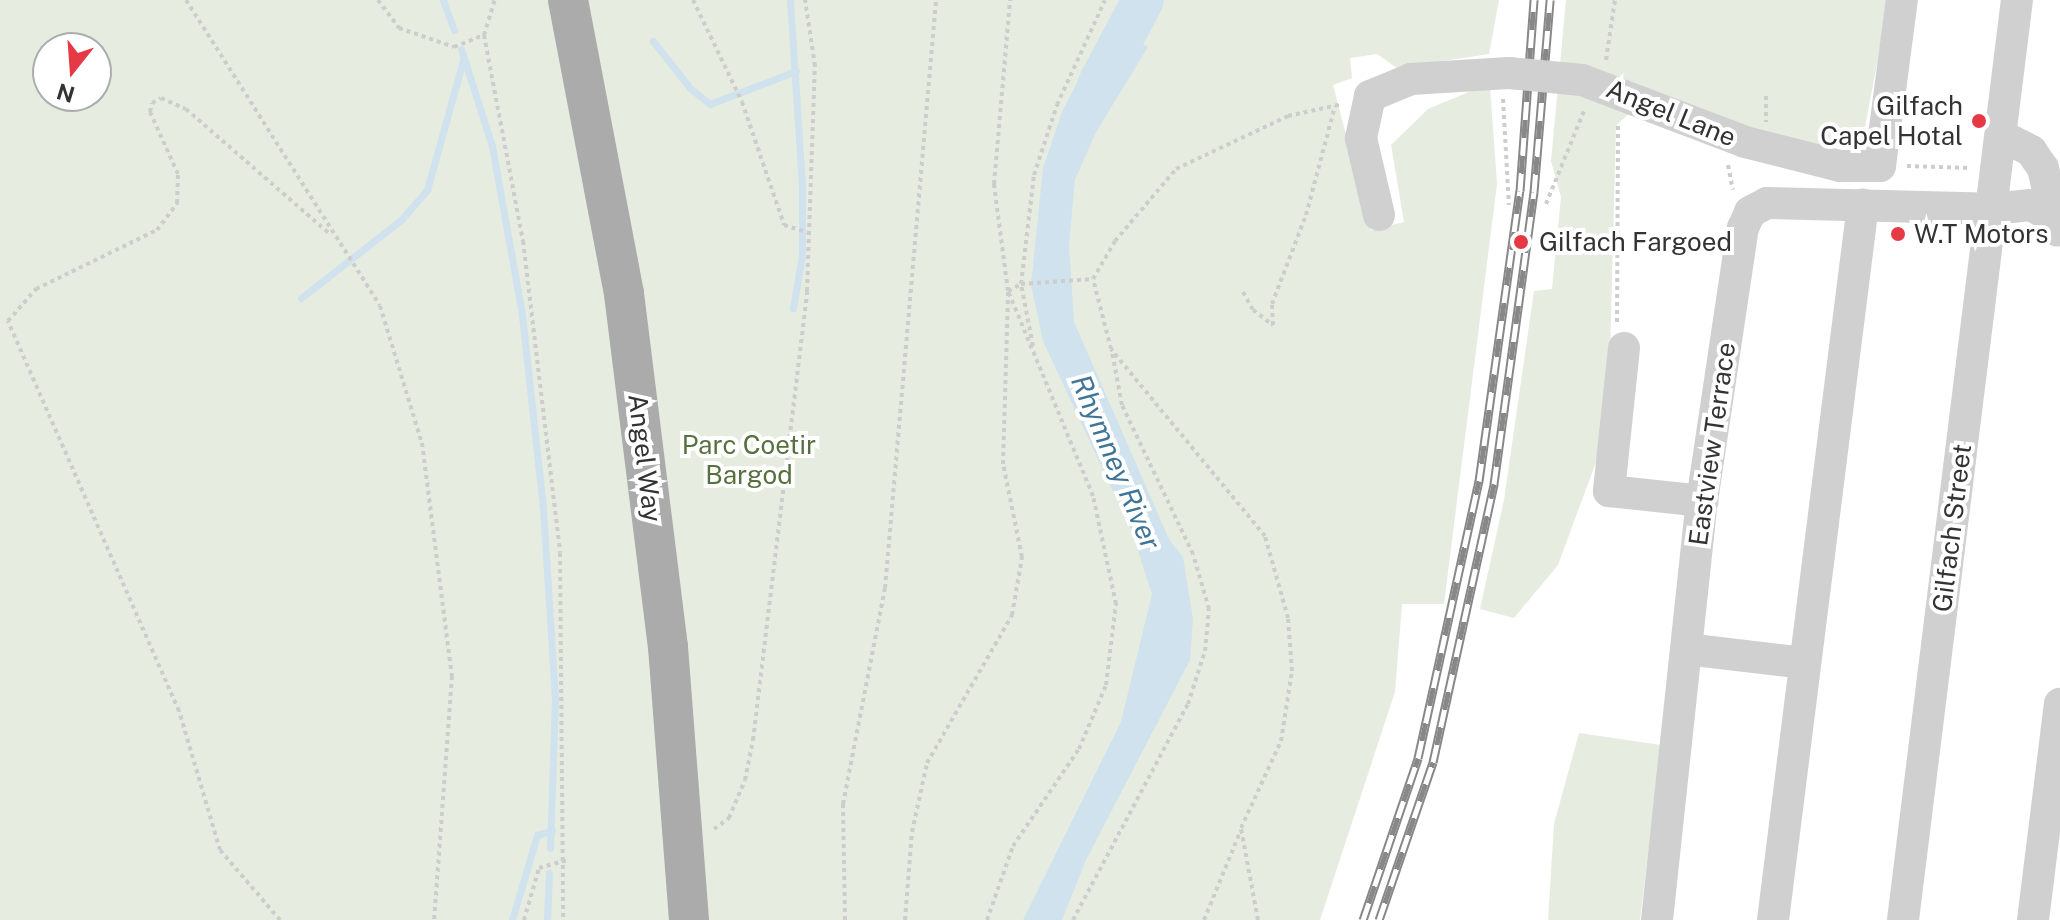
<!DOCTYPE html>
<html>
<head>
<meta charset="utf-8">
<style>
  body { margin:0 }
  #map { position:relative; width:2060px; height:920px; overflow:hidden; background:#fff; font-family:"Public Sans",sans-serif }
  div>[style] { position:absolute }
  .green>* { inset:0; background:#e6ecdf }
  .water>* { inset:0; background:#cfe2ee }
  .stream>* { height:7px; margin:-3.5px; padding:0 3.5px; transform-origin:3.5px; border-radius:3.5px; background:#cfe2ee }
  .river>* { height:42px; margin:-21px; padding:0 21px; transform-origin:21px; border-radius:21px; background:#cfe2ee }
  .path>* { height:4px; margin-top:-2px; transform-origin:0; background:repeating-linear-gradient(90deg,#cdcdcd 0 4px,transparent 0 8px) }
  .minor>* { height:32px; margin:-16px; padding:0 16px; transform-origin:16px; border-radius:16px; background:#d0d0d0 }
  .major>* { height:40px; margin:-20px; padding:0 20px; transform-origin:20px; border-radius:20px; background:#ababab }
  .rail>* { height:9px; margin-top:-4.5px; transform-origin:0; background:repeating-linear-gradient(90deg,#fff 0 18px,#888 0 36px); box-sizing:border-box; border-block:2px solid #888 }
  .minor-bridge>* { height:32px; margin:-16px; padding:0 16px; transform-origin:16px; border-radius:16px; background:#d0d0d0 }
  .dots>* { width:22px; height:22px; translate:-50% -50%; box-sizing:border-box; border:4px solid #fff; border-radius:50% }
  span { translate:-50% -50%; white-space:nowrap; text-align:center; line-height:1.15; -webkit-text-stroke:8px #fff; paint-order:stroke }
  .poi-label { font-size:26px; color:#333 }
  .right { translate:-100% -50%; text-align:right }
  .left { translate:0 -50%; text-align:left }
  .street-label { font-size:26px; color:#333 }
  .park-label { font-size:26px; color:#56703f }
  .water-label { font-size:28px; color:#3f7597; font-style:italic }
  .north { position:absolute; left:32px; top:32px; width:80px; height:80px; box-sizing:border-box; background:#fff; border:2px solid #adadad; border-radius:50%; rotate:197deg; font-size:22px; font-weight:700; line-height:32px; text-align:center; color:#333 }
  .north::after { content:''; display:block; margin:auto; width:28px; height:36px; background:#e63946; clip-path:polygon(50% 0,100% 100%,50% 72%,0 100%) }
</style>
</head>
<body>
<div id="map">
  <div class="green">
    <i style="clip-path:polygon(evenodd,0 0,1499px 0,1489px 54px,1397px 68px,1377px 54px,1350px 58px,1352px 78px,1333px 85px,1371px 230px,1404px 222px,1391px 145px,1428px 109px,1478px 88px,1490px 87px,1497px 184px,1444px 604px,1402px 604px,1395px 692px,1320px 920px,0 920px,0 0,48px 48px,96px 48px,96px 96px,48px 96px,48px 48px)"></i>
    <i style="clip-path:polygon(1566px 0,1889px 0,1865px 127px,1815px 149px,1751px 135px,1651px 92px,1616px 126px,1610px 356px,1599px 454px,1558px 565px,1514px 618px,1480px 609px,1504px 500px,1534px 291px,1552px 289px,1561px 197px,1551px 161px)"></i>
    <i style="clip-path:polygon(1579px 733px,1661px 745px,1640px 920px,1548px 920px,1554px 824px)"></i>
  </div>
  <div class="water">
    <i style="clip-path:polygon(1106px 26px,1148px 47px,1096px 132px,1075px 180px,1069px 245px,1074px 322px,1169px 539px,1183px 557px,1193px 619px,1190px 660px,1086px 860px,1062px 920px,1023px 920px,1121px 722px,1152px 594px,1132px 532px,1043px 341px,1031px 285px,1043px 168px,1062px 112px)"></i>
  </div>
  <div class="stream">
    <i style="left:443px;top:0;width:32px;rotate:70deg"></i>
    <i style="left:790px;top:0;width:185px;rotate:86.3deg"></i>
    <i style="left:802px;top:185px;width:71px;rotate:90deg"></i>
    <i style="left:802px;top:256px;width:53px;rotate:99.8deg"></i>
    <i style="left:653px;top:41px;width:60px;rotate:51.8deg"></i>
    <i style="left:690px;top:88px;width:26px;rotate:39deg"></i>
    <i style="left:710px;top:104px;width:92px;rotate:-21deg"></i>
    <i style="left:461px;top:49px;width:102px;rotate:72.3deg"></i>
    <i style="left:492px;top:146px;width:172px;rotate:79.9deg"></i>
    <i style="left:522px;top:315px;width:194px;rotate:83.8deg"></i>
    <i style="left:543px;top:508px;width:191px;rotate:86.4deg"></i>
    <i style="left:555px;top:699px;width:149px;rotate:91.9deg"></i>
    <i style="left:301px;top:298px;width:127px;rotate:-38deg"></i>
    <i style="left:401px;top:220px;width:40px;rotate:-49deg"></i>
    <i style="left:427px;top:190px;width:135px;rotate:-74.5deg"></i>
    <i style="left:512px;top:920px;width:89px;rotate:-73.6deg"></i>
    <i style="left:537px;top:835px;width:16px;rotate:-18deg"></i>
    <i style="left:547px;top:920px;width:47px;rotate:-87.6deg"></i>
  </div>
  <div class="river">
    <i style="left:1098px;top:85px;width:96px;rotate:-62.1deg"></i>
  </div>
  <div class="path">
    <i style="left:186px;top:0;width:362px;rotate:57.6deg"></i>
    <i style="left:380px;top:306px;width:143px;rotate:73deg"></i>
    <i style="left:422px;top:443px;width:235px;rotate:82.7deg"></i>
    <i style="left:452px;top:676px;width:245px;rotate:94.2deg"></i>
    <i style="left:378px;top:0;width:35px;rotate:53deg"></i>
    <i style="left:399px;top:28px;width:58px;rotate:19.1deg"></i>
    <i style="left:454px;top:47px;width:32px;rotate:-22deg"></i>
    <i style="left:484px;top:35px;width:210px;rotate:79.3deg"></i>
    <i style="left:523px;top:241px;width:314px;rotate:83.2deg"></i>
    <i style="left:560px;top:553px;width:367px;rotate:89.5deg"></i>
    <i style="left:693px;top:0;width:113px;rotate:64.3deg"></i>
    <i style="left:742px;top:102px;width:130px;rotate:71.1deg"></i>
    <i style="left:784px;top:225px;width:29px;rotate:18deg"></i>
    <i style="left:484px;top:35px;width:37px;rotate:-73deg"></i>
    <i style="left:1606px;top:60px;width:61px;rotate:-81.5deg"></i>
    <i style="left:1766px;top:96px;width:26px;rotate:90deg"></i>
    <i style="left:1503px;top:99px;width:106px;rotate:86.8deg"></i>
    <i style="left:1728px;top:165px;width:25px;rotate:79deg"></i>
    <i style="left:1907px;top:166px;width:63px;rotate:1.8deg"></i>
    <i style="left:1546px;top:204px;width:100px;rotate:-67.8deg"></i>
    <i style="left:1021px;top:284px;width:72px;rotate:-4deg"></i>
    <i style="left:1243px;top:292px;width:21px;rotate:61deg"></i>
    <i style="left:1253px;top:310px;width:25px;rotate:37deg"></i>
    <i style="left:1273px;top:325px;width:21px;rotate:-93deg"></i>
    <i style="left:1272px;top:304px;width:95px;rotate:-69.1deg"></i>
    <i style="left:1306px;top:215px;width:113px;rotate:-75.1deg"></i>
    <i style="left:1617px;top:322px;width:199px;rotate:-89.7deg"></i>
    <i style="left:1033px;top:346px;width:63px;rotate:-101deg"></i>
    <i style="left:1021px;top:284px;width:110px;rotate:-83.2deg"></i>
    <i style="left:1034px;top:175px;width:74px;rotate:-71.8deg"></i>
    <i style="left:1057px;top:105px;width:115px;rotate:-65.4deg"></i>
    <i style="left:714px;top:829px;width:19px;rotate:-36deg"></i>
    <i style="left:729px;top:818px;width:41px;rotate:-67.2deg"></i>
    <i style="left:745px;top:780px;width:41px;rotate:-78.7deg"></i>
    <i style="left:753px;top:740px;width:452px;rotate:-83.1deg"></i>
    <i style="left:807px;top:291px;width:225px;rotate:-88deg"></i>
    <i style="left:815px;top:66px;width:67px;rotate:-98.6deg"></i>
    <i style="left:280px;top:920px;width:92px;rotate:-130.6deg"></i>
    <i style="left:220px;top:850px;width:145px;rotate:-106.4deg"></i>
    <i style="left:179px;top:711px;width:426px;rotate:-113.7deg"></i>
    <i style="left:8px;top:321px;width:43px;rotate:-48.8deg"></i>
    <i style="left:36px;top:289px;width:135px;rotate:-26deg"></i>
    <i style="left:157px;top:230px;width:34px;rotate:-53deg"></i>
    <i style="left:177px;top:203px;width:29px;rotate:-88deg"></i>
    <i style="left:178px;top:174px;width:68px;rotate:-114.3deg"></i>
    <i style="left:150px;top:112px;width:9px;rotate:-77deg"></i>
    <i style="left:152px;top:103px;width:10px;rotate:-29deg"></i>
    <i style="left:161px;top:98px;width:27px;rotate:24deg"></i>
    <i style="left:186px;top:109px;width:191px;rotate:41deg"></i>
    <i style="left:524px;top:920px;width:54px;rotate:-73.9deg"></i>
    <i style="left:539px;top:868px;width:29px;rotate:-16deg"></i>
    <i style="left:845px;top:920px;width:116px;rotate:-91deg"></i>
    <i style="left:843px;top:804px;width:220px;rotate:-79deg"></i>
    <i style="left:885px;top:588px;width:590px;rotate:-85.04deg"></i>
    <i style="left:905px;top:920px;width:88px;rotate:-85.5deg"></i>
    <i style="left:912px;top:832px;width:71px;rotate:-77.7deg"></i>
    <i style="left:927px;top:763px;width:171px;rotate:-60.1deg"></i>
    <i style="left:1012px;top:615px;width:59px;rotate:-80.2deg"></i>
    <i style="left:1022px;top:557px;width:95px;rotate:-101.5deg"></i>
    <i style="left:1003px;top:464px;width:173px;rotate:-88.3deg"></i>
    <i style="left:1008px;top:291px;width:108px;rotate:-97.5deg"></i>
    <i style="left:994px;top:184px;width:185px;rotate:-85deg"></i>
    <i style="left:987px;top:920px;width:78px;rotate:-70.6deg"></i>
    <i style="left:1013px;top:846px;width:117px;rotate:-55.8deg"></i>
    <i style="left:1079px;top:749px;width:69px;rotate:-67.1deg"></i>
    <i style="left:1106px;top:685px;width:82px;rotate:-83deg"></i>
    <i style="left:1116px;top:604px;width:110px;rotate:-102deg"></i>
    <i style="left:1093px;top:496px;width:222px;rotate:-112.5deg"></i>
    <i style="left:1008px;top:291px;width:15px;rotate:-28deg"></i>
    <i style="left:1073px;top:920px;width:245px;rotate:-62deg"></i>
    <i style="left:1188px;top:704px;width:56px;rotate:-72.2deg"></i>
    <i style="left:1205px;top:651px;width:42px;rotate:-84.6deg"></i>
    <i style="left:1209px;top:609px;width:57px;rotate:-106.2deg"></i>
    <i style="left:1193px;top:554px;width:165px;rotate:-115.5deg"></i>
    <i style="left:1122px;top:405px;width:54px;rotate:-100.7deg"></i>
    <i style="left:1204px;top:920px;width:97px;rotate:-67.7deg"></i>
    <i style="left:1258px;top:920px;width:94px;rotate:-100.5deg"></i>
    <i style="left:1241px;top:828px;width:96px;rotate:-65.3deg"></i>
    <i style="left:1281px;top:741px;width:71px;rotate:-81.1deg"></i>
    <i style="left:1292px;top:671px;width:53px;rotate:-94.3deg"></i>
    <i style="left:1288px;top:618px;width:85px;rotate:-105.7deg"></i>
    <i style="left:1265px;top:536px;width:242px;rotate:-129.5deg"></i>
    <i style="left:1111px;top:349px;width:72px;rotate:-104.4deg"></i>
    <i style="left:1093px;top:279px;width:44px;rotate:-59.9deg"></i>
    <i style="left:1115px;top:241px;width:94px;rotate:-49.7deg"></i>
    <i style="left:1176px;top:169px;width:124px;rotate:-25.3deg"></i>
    <i style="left:1288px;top:116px;width:55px;rotate:-12.5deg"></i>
  </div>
  <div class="minor">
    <i style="left:1582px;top:80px;width:174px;rotate:20.8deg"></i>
    <i style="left:1745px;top:142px;width:98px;rotate:14.2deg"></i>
    <i style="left:1840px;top:166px;width:40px"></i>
    <i style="left:1880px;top:166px;width:167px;rotate:-82.5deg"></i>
    <i style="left:2002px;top:136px;width:33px;rotate:27deg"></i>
    <i style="left:2031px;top:151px;width:21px;rotate:55deg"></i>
    <i style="left:2043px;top:168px;width:64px;rotate:77.3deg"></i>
    <i style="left:1379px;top:215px;width:79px;rotate:-103.2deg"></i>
    <i style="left:1361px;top:138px;width:43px;rotate:-77.9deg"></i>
    <i style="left:1370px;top:96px;width:44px;rotate:-22.5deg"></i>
    <i style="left:1411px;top:79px;width:98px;rotate:-3.5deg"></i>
    <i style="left:1624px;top:348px;width:144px;rotate:96deg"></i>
    <i style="left:1609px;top:491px;width:94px;rotate:6.1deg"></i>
    <i style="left:1686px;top:649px;width:120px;rotate:6.7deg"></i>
    <i style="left:1657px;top:920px;width:421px;rotate:-83.9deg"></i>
    <i style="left:1702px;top:501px;width:276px;rotate:-81.5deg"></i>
    <i style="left:1743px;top:228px;width:17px;rotate:-66deg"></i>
    <i style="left:1750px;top:212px;width:19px;rotate:-28deg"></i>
    <i style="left:1767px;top:203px;width:224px;rotate:1.5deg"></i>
    <i style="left:1991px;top:209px;width:40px;rotate:-5.7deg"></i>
    <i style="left:2031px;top:205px;width:24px;rotate:30deg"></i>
    <i style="left:1773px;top:920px;width:721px;rotate:-82.83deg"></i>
    <i style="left:1903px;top:920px;width:927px;rotate:-82.94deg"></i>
    <i style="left:2033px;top:920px;width:218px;rotate:-82.9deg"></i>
  </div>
  <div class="major">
    <i style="left:568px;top:0;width:299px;rotate:79.2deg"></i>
    <i style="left:624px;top:294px;width:356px;rotate:82.9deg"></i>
    <i style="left:668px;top:647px;width:274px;rotate:85.6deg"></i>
  </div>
  <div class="rail">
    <i style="left:1363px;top:920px;width:171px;rotate:-71.2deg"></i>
    <i style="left:1418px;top:758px;width:284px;rotate:-77.6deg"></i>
    <i style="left:1479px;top:481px;width:293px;rotate:-82deg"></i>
    <i style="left:1520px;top:191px;width:192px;rotate:-85.8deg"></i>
    <i style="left:1379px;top:920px;width:167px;rotate:-71.1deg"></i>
    <i style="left:1433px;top:762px;width:285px;rotate:-77.6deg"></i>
    <i style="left:1494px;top:484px;width:295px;rotate:-82.2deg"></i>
    <i style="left:1534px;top:192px;width:193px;rotate:-85.2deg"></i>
  </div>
  <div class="minor-bridge">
    <i style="left:1509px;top:73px;width:73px;rotate:5.5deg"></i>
  </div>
  <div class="dots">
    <i style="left:1979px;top:121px;background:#e63946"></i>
    <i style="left:1898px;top:234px;background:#e63946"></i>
    <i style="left:1521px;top:242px;background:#e63946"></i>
  </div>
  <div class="poi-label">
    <span class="right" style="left:1963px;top:121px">Gilfach<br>Capel Hotal</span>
    <span class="left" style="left:1914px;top:234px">W.T Motors</span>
    <span class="left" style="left:1539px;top:242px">Gilfach Fargoed</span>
  </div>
  <div class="street-label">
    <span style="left:1671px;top:113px;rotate:22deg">Angel Lane</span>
    <span style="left:1712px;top:444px;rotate:-82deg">Eastview Terrace</span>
    <span style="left:645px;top:458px;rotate:83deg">Angel Way</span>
    <span style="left:1952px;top:528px;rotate:-83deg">Gilfach Street</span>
  </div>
  <div class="park-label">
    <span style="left:749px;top:460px">Parc Coetir<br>Bargod</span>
  </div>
  <div class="water-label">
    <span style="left:1116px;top:462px;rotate:67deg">Rhymney River</span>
  </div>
  <div class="north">N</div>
</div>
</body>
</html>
